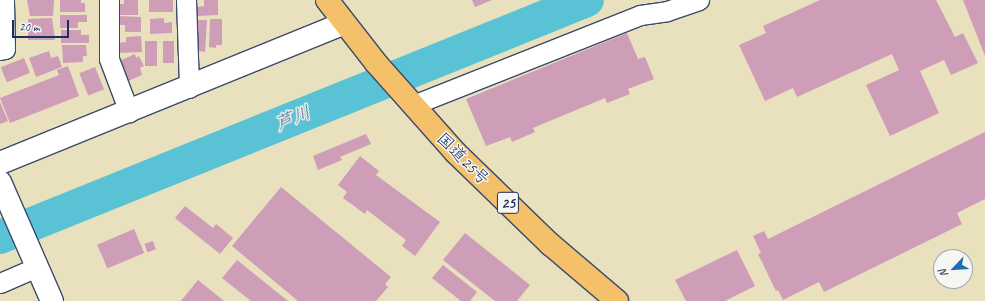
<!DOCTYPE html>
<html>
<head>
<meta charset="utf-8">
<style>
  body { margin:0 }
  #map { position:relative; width:985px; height:301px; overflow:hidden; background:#e9e0be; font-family:Caveat,"Klee One",sans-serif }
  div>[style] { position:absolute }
  .river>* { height:34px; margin:-17px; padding:0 17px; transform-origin:17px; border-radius:17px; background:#59c3d5 }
  .building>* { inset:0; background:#ce9db7; transform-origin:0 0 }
  .roads { filter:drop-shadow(1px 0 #3a4a6c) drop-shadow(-1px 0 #3a4a6c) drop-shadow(0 1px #3a4a6c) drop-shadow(0 -1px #3a4a6c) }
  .minor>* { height:19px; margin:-9.5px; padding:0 9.5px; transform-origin:9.5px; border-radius:9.5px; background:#fff }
  .tertiary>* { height:22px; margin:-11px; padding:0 11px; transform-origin:11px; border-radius:11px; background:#fff }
  .trunk>* { height:22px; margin:-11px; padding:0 11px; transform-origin:11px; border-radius:11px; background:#f4c16a }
  span { translate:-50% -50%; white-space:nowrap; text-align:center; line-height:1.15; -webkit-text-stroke:3px #f6f6f2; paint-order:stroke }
  .shield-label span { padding:1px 3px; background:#f6f6f2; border:1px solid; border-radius:3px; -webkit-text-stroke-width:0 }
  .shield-label { font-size:16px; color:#1b2f5e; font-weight:700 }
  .street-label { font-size:17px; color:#1b2f5e }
  .water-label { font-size:18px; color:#2e5b82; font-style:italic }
  .north { position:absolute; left:933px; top:249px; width:40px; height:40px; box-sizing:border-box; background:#f6f6f2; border:1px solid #9ea6b7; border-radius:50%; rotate:245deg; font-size:11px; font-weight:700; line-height:16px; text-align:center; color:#1b2f5e }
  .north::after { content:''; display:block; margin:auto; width:14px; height:18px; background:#1f6fb2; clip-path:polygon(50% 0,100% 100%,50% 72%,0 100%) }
  .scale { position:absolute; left:12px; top:20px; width:57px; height:18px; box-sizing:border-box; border:2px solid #1b2f5e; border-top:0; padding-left:5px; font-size:12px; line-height:14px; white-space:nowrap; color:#1b2f5e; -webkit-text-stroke:3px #f6f6f2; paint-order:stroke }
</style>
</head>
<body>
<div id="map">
  <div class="river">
    <i style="left:0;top:237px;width:633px;rotate:-21.99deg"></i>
  </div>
  <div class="building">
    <i style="clip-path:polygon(27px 0,54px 0,53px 16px,30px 16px)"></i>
    <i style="clip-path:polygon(60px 0,81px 0,81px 3px,85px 3px,85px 12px,60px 12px)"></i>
    <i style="clip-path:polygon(124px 0,138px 0,138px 15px,116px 15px,116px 4px,124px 4px)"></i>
    <i style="left:173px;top:0;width:12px;height:24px;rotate:90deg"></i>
    <i style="clip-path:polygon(204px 0,218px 0,218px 15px,197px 16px,197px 7px,204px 6px)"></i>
    <i style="clip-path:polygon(472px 0,492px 0,475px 7px)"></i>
    <i style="clip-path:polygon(820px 0,936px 0,955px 37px,963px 33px,978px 63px,951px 75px,944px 60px,920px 71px,939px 113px,890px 136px,866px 85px,899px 70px,892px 54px,797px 97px,793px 88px,765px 101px,739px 45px,766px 33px,763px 26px)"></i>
    <i style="clip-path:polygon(963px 0,985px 0,985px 56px)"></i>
    <i style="clip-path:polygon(60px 15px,87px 15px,87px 22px,78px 22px,78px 28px,60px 28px)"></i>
    <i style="clip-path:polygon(117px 16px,141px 17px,141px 32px,125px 32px,125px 25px,117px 25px)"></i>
    <i style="clip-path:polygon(52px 18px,55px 40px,28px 40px,28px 19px)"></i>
    <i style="clip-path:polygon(164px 18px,164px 23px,172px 22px,172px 33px,150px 34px,150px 19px)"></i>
    <i style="clip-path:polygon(210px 19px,222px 19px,222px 45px,216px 45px,216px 48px,209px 47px)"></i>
    <i style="clip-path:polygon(198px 20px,207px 20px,205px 52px,199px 51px,199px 41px,196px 41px)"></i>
    <i style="clip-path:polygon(61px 30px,81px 30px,81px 35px,89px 35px,89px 43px,61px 43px)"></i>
    <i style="clip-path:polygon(627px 33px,638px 59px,645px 57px,654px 79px,628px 89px,630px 94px,607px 103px,605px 98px,533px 128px,535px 132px,512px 142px,510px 137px,486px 146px,466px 99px)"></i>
    <i style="clip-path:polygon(141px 36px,142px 52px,117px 53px,116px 43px,126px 42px,126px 37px)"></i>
    <i style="left:145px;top:41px;width:12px;height:25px"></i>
    <i style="left:163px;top:41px;width:11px;height:22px"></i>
    <i style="clip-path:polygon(62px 45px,86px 45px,87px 56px,83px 56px,83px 62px,63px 63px)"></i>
    <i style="clip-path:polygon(49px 51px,51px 58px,58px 56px,62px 67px,36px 77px,29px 58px)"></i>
    <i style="clip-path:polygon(135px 54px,136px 58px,139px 56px,144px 66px,140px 68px,142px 75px,126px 82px,117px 62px)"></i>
    <i style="left:24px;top:58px;width:16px;height:25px;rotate:68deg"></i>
    <i style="clip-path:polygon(68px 66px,79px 96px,10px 123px,0 98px,59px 75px,57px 70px)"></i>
    <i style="left:95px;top:67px;width:24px;height:17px;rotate:68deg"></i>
    <i style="clip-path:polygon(0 102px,8px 121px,0 124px)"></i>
    <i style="clip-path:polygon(985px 132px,985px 199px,957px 213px,962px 224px,824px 292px,819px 282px,783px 300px,778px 290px,776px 291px,758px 254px,761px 253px,753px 236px,764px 231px,768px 239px)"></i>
    <i style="clip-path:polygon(366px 134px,371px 144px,340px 157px,342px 160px,318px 170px,313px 156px)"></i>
    <i style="clip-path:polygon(360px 156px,379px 171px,376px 175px,440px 222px,415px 256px,402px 246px,406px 240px,367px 210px,365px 214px,343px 198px,347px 192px,338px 185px)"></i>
    <i style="clip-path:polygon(281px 187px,391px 277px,385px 284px,388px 287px,376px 301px,298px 301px,232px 246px)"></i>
    <i style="clip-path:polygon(185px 206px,213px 228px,216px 224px,233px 238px,220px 254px,175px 218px)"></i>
    <i style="left:134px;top:229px;width:26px;height:40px;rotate:67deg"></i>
    <i style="clip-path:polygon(465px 233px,530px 285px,517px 301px,495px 301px,443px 260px)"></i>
    <i style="left:153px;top:241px;width:9px;height:9px;rotate:72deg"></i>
    <i style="clip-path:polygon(737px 250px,755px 286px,725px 301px,686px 301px,675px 280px)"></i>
    <i style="clip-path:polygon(237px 260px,288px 301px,251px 301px,222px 278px)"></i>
    <i style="clip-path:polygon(443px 265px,477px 292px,470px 301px,461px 301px,432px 278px)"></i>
    <i style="clip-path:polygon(198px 280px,224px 301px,181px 301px)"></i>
  </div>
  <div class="roads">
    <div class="minor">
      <i style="left:109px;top:0;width:59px;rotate:90deg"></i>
      <i style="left:109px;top:59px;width:57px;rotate:69.3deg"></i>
      <i style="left:186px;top:0;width:88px;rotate:88deg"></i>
      <i style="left:0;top:50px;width:5px;rotate:-11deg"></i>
      <i style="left:5px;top:49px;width:49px;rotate:-91.2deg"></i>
      <i style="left:413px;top:105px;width:244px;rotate:-21.6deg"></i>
      <i style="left:640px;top:15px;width:27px;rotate:-8deg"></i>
      <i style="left:667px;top:11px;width:34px;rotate:-19deg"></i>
      <i style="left:0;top:283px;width:40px;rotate:-23.4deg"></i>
    </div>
    <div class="tertiary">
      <i style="left:0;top:163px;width:370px;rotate:-22.1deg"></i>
      <i style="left:0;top:182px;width:130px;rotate:66.4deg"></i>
    </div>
    <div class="trunk">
      <i style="left:327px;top:0;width:80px;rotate:52.1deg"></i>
      <i style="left:376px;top:63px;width:120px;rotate:48.4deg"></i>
      <i style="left:456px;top:153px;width:131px;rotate:44.1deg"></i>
      <i style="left:550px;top:244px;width:88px;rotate:40.4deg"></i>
    </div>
  </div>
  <div class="shield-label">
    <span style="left:508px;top:203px">25</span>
  </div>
  <div class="street-label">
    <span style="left:463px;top:159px;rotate:45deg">国道25号</span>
  </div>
  <div class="water-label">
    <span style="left:293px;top:118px;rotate:-22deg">芦川</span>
  </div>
  <div class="north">N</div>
  <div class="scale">20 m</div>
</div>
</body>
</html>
